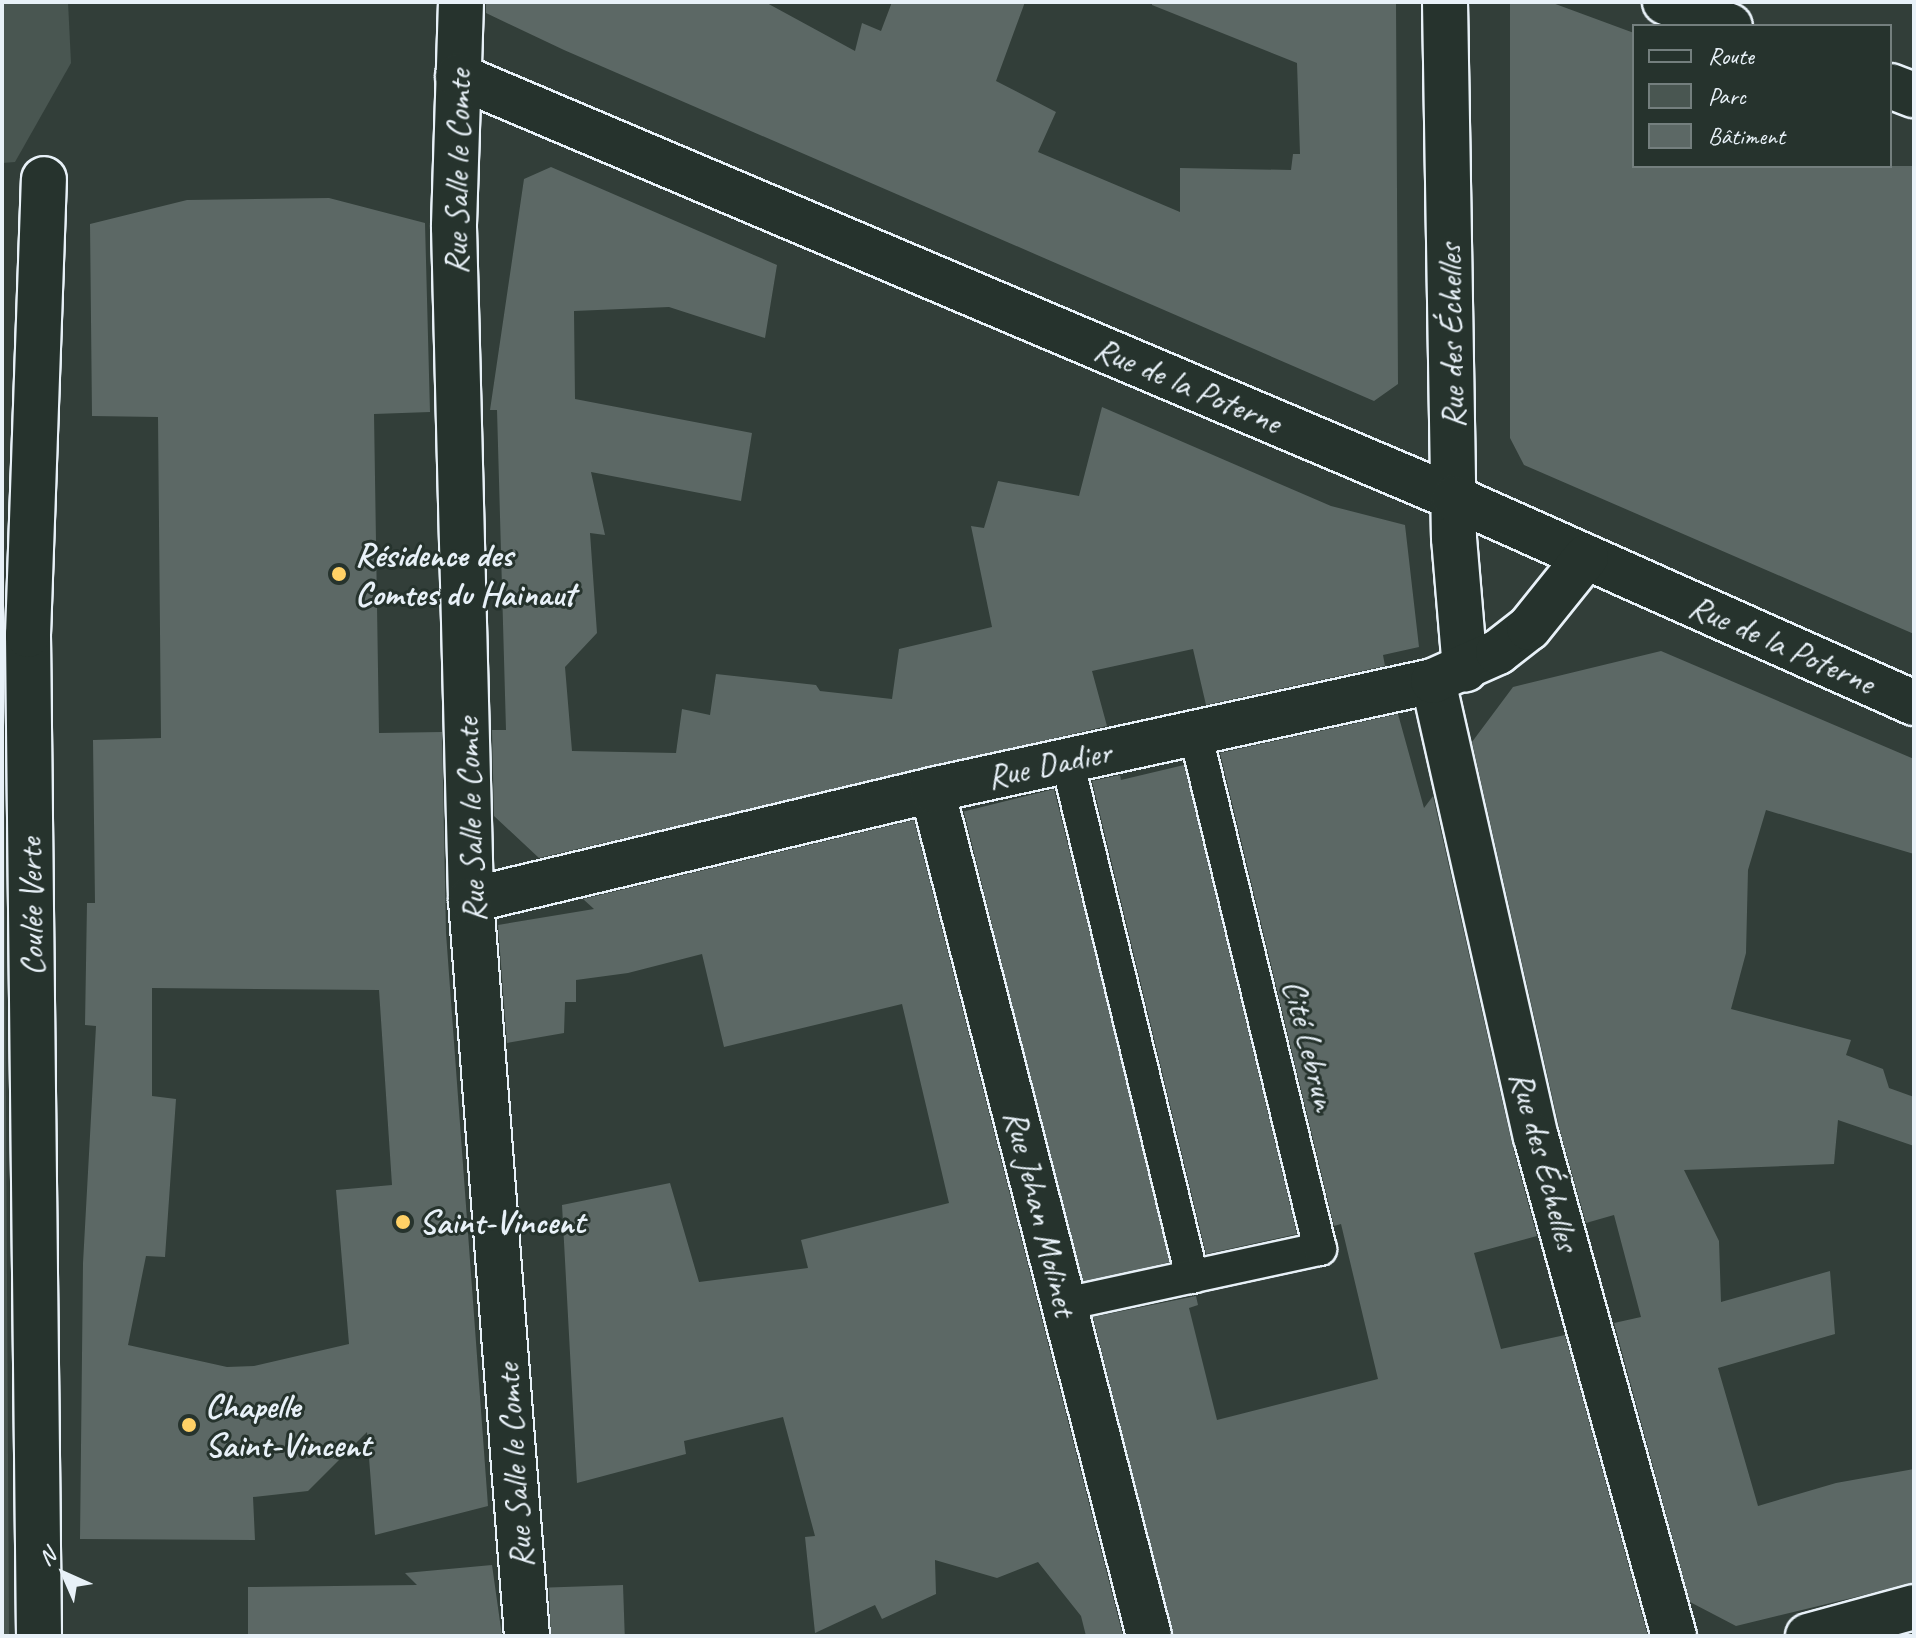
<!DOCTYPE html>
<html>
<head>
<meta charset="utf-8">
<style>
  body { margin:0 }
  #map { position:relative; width:1916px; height:1638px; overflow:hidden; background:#323e39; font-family:Caveat,sans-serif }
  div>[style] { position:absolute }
  .green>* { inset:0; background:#495651 }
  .building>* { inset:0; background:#5c6865; transform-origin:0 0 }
  .roads { filter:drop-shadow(2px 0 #e8f1f8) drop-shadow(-2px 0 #e8f1f8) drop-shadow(0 2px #e8f1f8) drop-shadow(0 -2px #e8f1f8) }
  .lane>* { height:32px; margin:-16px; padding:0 16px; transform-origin:16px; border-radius:16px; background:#26332d }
  .street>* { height:44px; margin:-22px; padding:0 22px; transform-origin:22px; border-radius:22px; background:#26332d }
  .dots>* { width:22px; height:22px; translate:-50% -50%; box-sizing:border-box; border:4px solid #26332d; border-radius:50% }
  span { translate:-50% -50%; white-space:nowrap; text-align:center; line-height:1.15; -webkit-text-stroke:6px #26332d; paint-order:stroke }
  .street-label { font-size:34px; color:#e8f1f8 }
  .poi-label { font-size:34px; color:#e8f1f8; font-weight:700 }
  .left { translate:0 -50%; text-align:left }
  .frame { position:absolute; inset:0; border:4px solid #e8f1f8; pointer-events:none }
  .legend { position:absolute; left:1632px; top:24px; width:260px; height:144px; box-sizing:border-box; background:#26332d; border:2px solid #747f7e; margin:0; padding:10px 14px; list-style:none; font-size:24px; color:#e8f1f8 }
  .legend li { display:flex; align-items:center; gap:16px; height:40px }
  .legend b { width:40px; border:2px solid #747f7e }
  .north { position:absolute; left:24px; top:1534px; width:80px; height:80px; -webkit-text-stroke:6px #26332d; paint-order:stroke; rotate:315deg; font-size:22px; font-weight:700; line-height:32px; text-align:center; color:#e8f1f8 }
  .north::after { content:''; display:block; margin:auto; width:28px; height:36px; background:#e8f1f8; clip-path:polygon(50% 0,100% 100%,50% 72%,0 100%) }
</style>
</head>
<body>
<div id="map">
  <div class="green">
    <i style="clip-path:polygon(2px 2px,68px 2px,71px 63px,15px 162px,2px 163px)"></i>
    <i style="clip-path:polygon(2px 385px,9px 1636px,2px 1636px)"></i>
  </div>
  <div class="building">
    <i style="clip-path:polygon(486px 2px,765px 2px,855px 51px,862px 23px,881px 31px,892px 2px,1025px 2px,996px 81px,1056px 112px,1038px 152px,1180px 212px,1180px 168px,1291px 170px,1293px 154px,1300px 154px,1297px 63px,1152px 5px,1152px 2px,1396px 2px,1398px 384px,1374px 401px,564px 50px,486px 13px)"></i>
    <i style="clip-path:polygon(1510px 2px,1550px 2px,1634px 33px,1634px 166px,1914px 166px,1914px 634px,1524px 465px,1510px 438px)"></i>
    <i style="clip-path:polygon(551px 167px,777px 265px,765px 338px,669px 307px,574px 311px,575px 399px,752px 433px,741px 501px,591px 472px,605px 535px,590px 533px,597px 633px,565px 667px,572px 751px,676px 753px,682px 709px,710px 715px,716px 674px,816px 685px,820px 691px,892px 699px,899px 649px,992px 627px,971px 526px,984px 528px,998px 481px,1079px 496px,1102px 407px,1331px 506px,1405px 525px,1419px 647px,1383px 655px,1385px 666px,1206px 705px,1193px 649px,1092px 671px,1107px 726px,539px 858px,494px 816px,492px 730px,506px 730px,497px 410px,490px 410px,524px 179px)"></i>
    <i style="clip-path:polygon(evenodd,329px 198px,425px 223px,430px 412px,374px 414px,379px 733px,442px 732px,446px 933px,488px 1506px,375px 1535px,367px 1432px,308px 1491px,253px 1497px,255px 1540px,80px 1539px,83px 1263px,96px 1026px,85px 1025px,87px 903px,95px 903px,93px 740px,161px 738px,158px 417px,92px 416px,90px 224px,187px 200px,329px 198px,152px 988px,379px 990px,392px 1185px,336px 1190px,349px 1344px,254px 1366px,227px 1367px,128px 1345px,146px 1256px,165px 1257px,176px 1099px,152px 1096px,152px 988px)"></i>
    <i style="clip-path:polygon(1661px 651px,1914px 759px,1914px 854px,1766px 810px,1748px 870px,1746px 953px,1731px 1009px,1851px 1040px,1846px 1055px,1883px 1069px,1889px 1088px,1914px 1097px,1914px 1146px,1838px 1120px,1834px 1164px,1684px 1170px,1719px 1241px,1721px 1302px,1830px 1271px,1835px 1334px,1718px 1368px,1758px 1506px,1836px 1483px,1914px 1469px,1914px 1583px,1736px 1626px,1690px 1602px,1614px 1323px,1641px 1317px,1614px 1215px,1586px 1223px,1560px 1131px,1472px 742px,1513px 687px)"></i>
    <i style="clip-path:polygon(1398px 714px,1424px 808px,1433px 796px,1512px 1144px,1537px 1236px,1474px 1253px,1501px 1349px,1565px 1335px,1648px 1636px,1173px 1636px,1093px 1317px,1196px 1296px,1198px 1305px,1189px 1308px,1217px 1420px,1378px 1379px,1341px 1224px,1334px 1226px,1220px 753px)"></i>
    <i style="clip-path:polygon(1184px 765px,1297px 1234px,1206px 1254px,1092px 781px,1120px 775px,1121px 780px)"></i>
    <i style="left:1054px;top:789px;width:487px;height:93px;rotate:76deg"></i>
    <i style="clip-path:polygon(914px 820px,1123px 1636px,1086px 1636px,1081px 1616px,1038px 1562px,997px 1578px,935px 1560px,936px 1594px,882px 1619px,875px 1605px,815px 1633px,805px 1537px,815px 1536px,783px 1417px,684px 1441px,686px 1454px,577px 1483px,562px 1205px,670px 1183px,699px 1282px,808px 1268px,801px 1240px,949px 1203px,902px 1004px,724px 1047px,702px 954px,628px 973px,576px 980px,576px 1002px,565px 1002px,564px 1033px,507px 1043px,498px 925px,594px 909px,583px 899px)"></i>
    <i style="clip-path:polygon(492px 1565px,502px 1636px,248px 1636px,248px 1587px,417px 1585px,405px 1573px)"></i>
    <i style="left:623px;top:1585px;width:51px;height:74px;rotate:88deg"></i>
  </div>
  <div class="roads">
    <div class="lane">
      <i style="left:1067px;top:760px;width:532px;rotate:76.41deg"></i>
      <i style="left:1065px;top:1304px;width:261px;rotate:-12.2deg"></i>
      <i style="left:1320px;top:1249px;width:532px;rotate:-103.59deg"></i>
    </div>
    <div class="street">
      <i style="left:461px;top:2px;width:225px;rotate:91.8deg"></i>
      <i style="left:454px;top:227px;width:673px;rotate:88.55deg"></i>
      <i style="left:471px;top:900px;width:738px;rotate:85.65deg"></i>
      <i style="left:1445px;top:2px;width:536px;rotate:89.04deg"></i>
      <i style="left:1454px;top:538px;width:132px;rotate:85.2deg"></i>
      <i style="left:1665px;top:2px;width:69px;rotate:20.3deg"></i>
      <i style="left:458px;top:76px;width:1082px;rotate:22.96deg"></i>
      <i style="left:1454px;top:498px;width:504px;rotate:24.02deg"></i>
      <i style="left:1890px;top:86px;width:26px;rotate:21deg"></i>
      <i style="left:1433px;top:681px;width:467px;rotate:77.3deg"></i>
      <i style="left:1536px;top:1137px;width:518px;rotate:74.54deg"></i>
      <i style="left:932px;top:790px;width:873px;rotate:75.61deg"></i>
      <i style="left:471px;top:900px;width:474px;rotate:-13.4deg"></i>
      <i style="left:932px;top:790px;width:513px;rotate:-12.27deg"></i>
      <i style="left:1433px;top:681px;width:71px;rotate:-24deg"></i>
      <i style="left:1498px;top:652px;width:39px;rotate:-38deg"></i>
      <i style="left:1529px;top:628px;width:91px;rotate:-51.2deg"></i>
      <i style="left:39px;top:1636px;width:1001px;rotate:-90.63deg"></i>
      <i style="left:28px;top:635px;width:456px;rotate:-88deg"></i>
      <i style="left:1808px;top:1636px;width:110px;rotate:-15.3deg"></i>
    </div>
  </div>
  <div class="dots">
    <i style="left:339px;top:574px;background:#ffd166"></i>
    <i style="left:403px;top:1222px;background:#ffd166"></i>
    <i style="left:189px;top:1425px;background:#ffd166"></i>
  </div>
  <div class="street-label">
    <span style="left:457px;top:172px;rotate:-89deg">Rue Salle le Comte</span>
    <span style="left:1451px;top:336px;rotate:-91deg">Rue des Échelles</span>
    <span style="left:1188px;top:385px;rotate:23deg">Rue de la Poterne</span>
    <span style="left:1782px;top:644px;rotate:24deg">Rue de la Poterne</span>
    <span style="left:1049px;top:764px;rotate:-12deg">Rue Dadier</span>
    <span style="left:470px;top:820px;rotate:-92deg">Rue Salle le Comte</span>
    <span style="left:31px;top:907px;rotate:-91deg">Coulée Verte</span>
    <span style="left:1310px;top:1045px;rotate:76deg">Cité Lebrun</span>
    <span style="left:1545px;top:1161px;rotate:75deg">Rue des Échelles</span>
    <span style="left:1041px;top:1213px;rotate:76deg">Rue Jehan Molinet</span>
    <span style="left:514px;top:1466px;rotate:-94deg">Rue Salle le Comte</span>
  </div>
  <div class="poi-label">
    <span class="left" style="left:355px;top:574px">Résidence des<br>Comtes du Hainaut</span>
    <span class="left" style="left:419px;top:1222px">Saint-Vincent</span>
    <span class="left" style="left:205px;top:1425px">Chapelle<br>Saint-Vincent</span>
  </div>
  <div class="frame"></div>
  <ul class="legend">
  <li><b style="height:10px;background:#26332d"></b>Route</li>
  <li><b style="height:22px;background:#495651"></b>Parc</li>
  <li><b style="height:22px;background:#5c6865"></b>Bâtiment</li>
  </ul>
  <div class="north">N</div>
</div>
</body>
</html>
